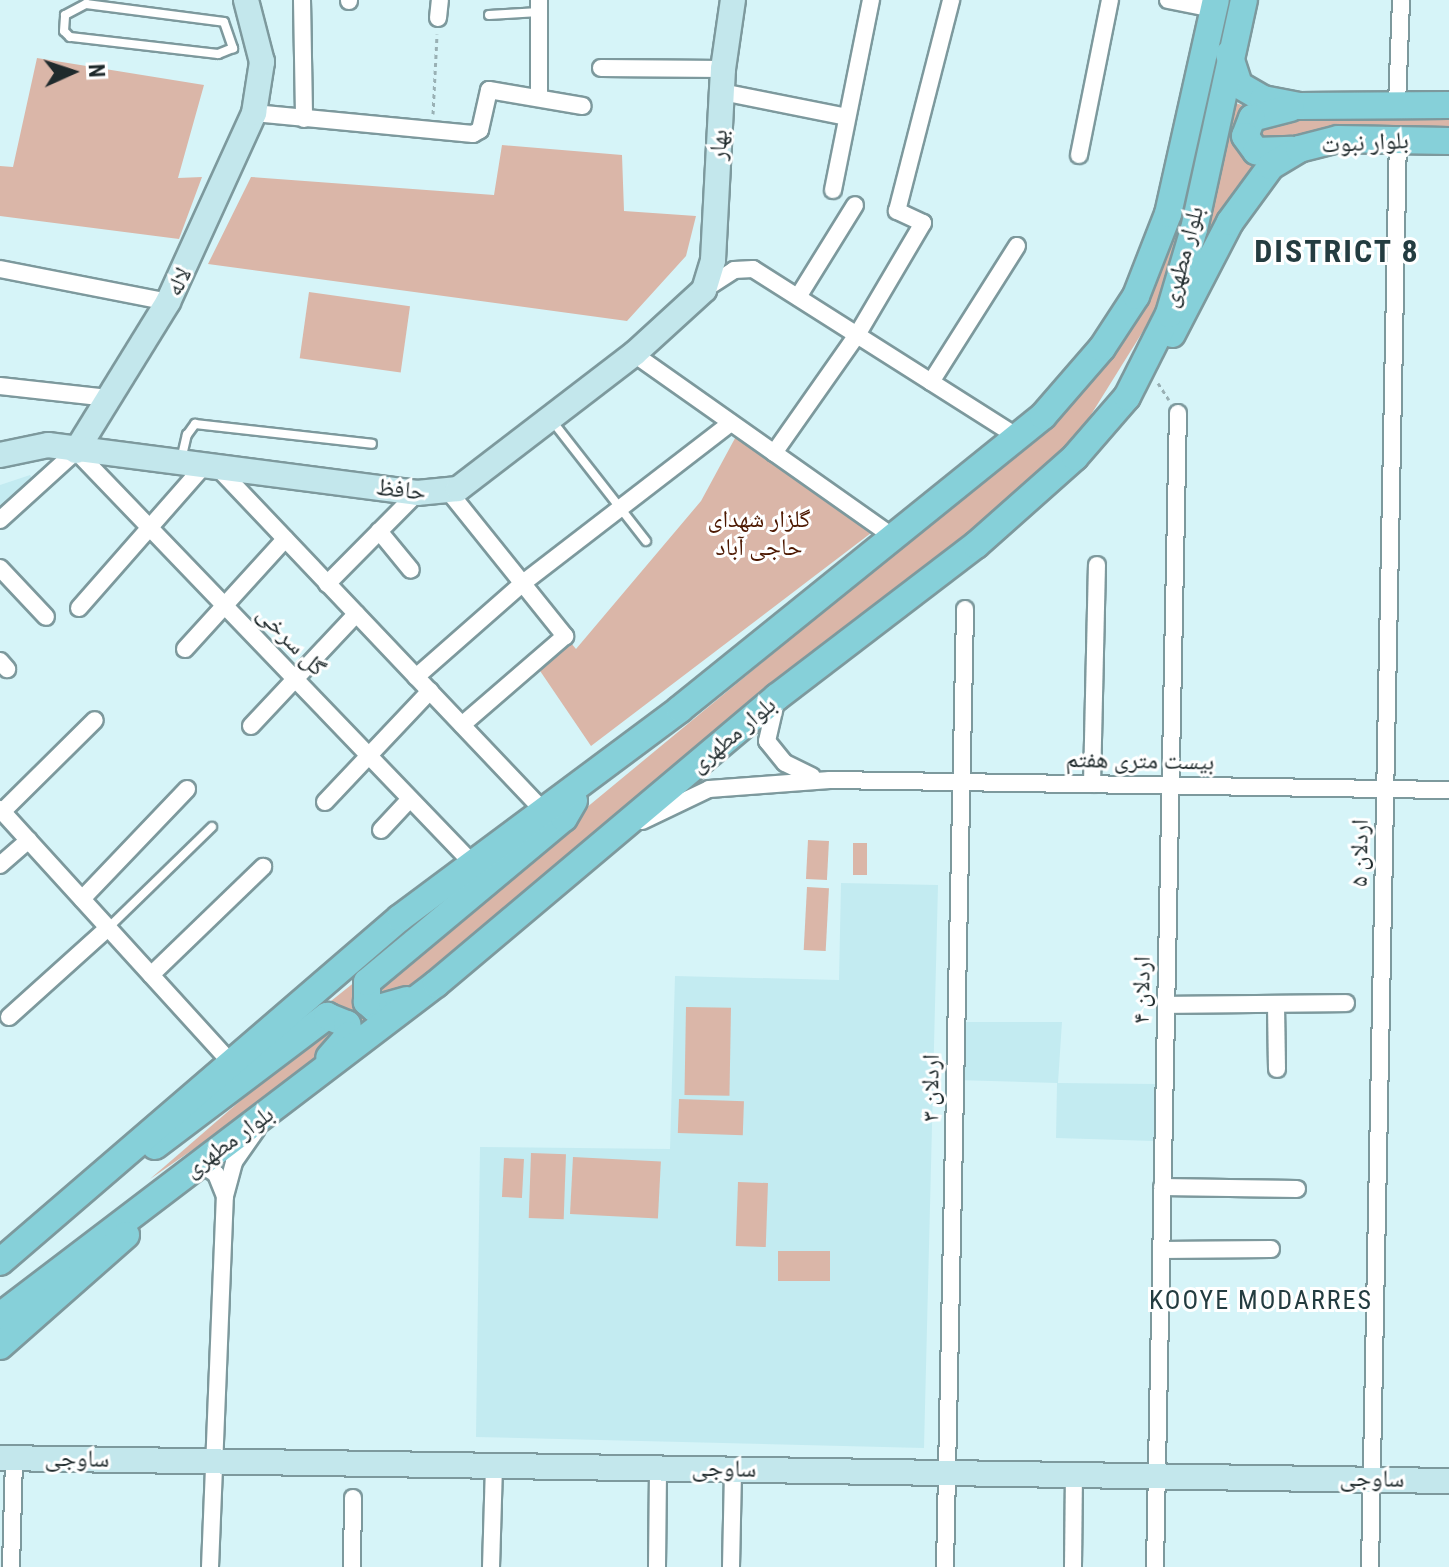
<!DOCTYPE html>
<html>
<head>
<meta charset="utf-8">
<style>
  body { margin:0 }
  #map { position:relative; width:1449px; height:1567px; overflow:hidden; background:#d6f4f8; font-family:"Roboto Condensed","Noto Naskh Arabic",sans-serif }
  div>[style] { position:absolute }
  .built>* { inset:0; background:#c3ebf1 }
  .green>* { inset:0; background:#dab6a8; transform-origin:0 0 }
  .path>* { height:3px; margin-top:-1.5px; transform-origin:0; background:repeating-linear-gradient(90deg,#99b0b4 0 4px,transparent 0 8px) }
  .roads { filter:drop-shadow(2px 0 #7d999d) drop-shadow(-2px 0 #7d999d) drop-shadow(0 2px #7d999d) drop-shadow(0 -2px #7d999d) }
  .lane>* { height:8px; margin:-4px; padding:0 4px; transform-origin:4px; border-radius:4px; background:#fff }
  .street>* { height:16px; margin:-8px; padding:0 8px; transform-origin:8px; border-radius:8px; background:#fff }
  .secondary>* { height:24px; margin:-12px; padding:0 12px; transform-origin:12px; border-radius:12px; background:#c3e7ec }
  .primary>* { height:26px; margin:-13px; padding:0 13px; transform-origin:13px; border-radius:13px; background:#86d0d9 }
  span { translate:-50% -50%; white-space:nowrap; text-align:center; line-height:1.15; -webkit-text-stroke:6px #fff; paint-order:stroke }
  .street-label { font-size:24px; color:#1f2a2c }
  .park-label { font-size:24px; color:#4d1902 }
  .neighbourhood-label { font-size:26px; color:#233c40; letter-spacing:2px }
  .district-label { font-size:32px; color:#233c40; font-weight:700; letter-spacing:2px }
  .north { position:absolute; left:32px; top:32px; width:80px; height:80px; -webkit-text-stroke:6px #fff; paint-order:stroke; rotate:87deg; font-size:22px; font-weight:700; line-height:32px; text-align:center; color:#1f2a2c }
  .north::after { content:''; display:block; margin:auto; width:28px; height:36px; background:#1f2a2c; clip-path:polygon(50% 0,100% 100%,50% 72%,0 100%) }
</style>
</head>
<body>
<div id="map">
  <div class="built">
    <i style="clip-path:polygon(30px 475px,34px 482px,0 513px,0 485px)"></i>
    <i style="clip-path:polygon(841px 883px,938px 885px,924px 1448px,476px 1437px,480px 1147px,670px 1149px,675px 976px,839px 980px)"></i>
    <i style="clip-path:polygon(957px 1022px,1062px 1022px,1058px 1083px,1156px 1084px,1154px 1141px,1056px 1138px,1057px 1083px,955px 1080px)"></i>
  </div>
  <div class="green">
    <i style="clip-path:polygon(37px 58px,204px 85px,178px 178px,202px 177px,179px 239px,0 216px,0 166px,13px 167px)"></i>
    <i style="clip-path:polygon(1231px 102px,1242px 105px,1239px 120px,1247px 159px,1255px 166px,1196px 262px)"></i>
    <i style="clip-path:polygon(1273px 119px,1449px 120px,1449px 128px,1328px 128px,1265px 144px,1258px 140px,1257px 125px)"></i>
    <i style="clip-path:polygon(1203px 129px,1176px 259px,1155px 312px,1079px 434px,996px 514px,735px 715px,405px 990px,383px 996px,379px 979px,1046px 428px,1091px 380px,1198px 130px)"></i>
    <i style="clip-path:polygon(502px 145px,622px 155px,624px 211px,696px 216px,686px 256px,627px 321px,208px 264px,251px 177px,494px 195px)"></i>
    <i style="left:309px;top:292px;width:102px;height:67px;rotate:8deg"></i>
    <i style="clip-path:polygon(740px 429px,871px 533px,591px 746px,534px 662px,565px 636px,576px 649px,701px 501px)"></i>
    <i style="left:808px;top:840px;width:21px;height:39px;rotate:3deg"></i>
    <i style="left:853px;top:843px;width:14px;height:32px"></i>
    <i style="left:807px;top:887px;width:22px;height:63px;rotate:3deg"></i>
    <i style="clip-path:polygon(361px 977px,376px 1023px,362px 1033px,316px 1013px)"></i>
    <i style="left:686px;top:1007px;width:45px;height:88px;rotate:1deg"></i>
    <i style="clip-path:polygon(327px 1026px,337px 1031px,314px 1067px,150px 1179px)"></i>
    <i style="left:679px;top:1099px;width:65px;height:34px;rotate:2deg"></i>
    <i style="left:531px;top:1153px;width:35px;height:65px;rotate:2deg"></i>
    <i style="left:573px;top:1157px;width:88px;height:57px;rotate:3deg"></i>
    <i style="left:504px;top:1158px;width:20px;height:39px;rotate:3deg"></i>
    <i style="left:738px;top:1182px;width:30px;height:64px;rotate:2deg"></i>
    <i style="left:778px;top:1251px;width:52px;height:30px"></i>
  </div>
  <div class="path">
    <i style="left:433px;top:114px;width:80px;rotate:-87.1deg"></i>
    <i style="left:1158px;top:383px;width:20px;rotate:57deg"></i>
  </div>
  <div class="roads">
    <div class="lane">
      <i style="left:86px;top:4px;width:139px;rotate:7.4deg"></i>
      <i style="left:224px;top:22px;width:28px;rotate:71deg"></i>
      <i style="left:233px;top:48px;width:16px;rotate:158deg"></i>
      <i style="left:218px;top:54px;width:149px;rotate:-173.4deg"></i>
      <i style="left:70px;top:37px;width:8px;rotate:-135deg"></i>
      <i style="left:64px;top:31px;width:16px;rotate:-86deg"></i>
      <i style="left:65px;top:15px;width:24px;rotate:-28deg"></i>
      <i style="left:489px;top:15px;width:50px;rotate:-3.4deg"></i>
      <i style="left:553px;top:422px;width:151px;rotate:52deg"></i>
      <i style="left:181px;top:460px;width:26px;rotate:-77deg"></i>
      <i style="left:187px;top:435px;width:14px;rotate:-54deg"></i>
      <i style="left:195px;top:424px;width:178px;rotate:6.4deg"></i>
      <i style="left:108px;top:928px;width:145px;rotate:-44.2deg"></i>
    </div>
    <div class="street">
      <i style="left:302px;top:0;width:119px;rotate:89deg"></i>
      <i style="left:1168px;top:0;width:46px;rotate:11.3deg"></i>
      <i style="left:349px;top:1px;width:1px;rotate:-90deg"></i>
      <i style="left:438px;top:18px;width:18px;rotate:-84deg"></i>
      <i style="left:601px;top:68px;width:122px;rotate:0.5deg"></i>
      <i style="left:722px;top:92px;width:127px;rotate:11.3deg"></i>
      <i style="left:539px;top:98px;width:98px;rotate:-90deg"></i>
      <i style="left:1397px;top:105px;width:105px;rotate:-87.8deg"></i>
      <i style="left:254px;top:113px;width:220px;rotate:5.5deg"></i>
      <i style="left:473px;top:134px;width:8px;rotate:-30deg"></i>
      <i style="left:480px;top:130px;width:41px;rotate:-77.3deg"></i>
      <i style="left:489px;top:90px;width:95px;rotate:9.7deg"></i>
      <i style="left:1079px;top:155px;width:158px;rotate:-78.7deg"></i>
      <i style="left:833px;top:190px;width:194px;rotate:-78.7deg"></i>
      <i style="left:0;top:269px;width:171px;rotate:11.1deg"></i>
      <i style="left:705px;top:289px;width:35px;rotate:-33deg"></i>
      <i style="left:734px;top:270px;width:19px;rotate:-3deg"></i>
      <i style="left:753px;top:269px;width:315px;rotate:32.4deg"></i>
      <i style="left:798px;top:297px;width:108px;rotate:-58.2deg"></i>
      <i style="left:634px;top:354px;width:317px;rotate:35.2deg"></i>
      <i style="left:931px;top:382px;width:161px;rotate:-57.7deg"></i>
      <i style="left:0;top:386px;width:109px;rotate:6.3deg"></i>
      <i style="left:774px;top:453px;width:144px;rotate:-54.9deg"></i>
      <i style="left:857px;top:335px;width:130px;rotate:-59.5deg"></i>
      <i style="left:923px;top:223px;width:29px;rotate:-155deg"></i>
      <i style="left:897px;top:211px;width:218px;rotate:-75.6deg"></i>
      <i style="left:218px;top:468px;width:473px;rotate:46.5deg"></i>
      <i style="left:450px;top:493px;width:184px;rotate:51.2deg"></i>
      <i style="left:565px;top:636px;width:136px;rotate:139.2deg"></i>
      <i style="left:0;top:520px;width:103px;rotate:-42.2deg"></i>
      <i style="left:76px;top:451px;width:571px;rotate:46.13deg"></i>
      <i style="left:379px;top:531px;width:50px;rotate:50.6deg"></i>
      <i style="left:0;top:568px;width:67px;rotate:46.8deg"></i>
      <i style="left:327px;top:584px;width:128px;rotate:-45.3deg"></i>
      <i style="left:79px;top:608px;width:188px;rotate:-48.7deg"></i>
      <i style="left:185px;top:649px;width:149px;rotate:-47.7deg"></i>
      <i style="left:0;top:661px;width:11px;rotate:49deg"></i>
      <i style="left:416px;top:677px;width:142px;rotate:-41.3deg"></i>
      <i style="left:523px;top:583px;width:262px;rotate:-37.6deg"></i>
      <i style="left:776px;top:702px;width:40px;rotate:103deg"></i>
      <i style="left:767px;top:741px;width:28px;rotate:51deg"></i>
      <i style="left:785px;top:763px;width:30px;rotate:26deg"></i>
      <i style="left:251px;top:726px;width:154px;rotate:-46.8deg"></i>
      <i style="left:1092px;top:784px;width:219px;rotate:-88.7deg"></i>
      <i style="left:325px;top:802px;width:153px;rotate:-46.6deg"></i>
      <i style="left:0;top:809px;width:342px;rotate:47.7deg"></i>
      <i style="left:3px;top:811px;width:129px;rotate:-44.7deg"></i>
      <i style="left:642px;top:821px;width:74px;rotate:-25.5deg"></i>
      <i style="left:709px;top:789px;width:121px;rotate:-4.3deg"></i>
      <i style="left:830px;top:780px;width:619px;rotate:0.93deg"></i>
      <i style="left:381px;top:830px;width:42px;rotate:-46.9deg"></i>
      <i style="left:0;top:865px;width:38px;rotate:-41deg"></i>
      <i style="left:82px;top:899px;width:152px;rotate:-46.3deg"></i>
      <i style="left:151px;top:975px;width:156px;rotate:-44deg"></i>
      <i style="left:1166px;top:1005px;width:180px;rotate:-0.6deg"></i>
      <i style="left:1276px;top:1005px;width:64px;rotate:89.1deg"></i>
      <i style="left:9px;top:1017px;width:133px;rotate:-42deg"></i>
      <i style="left:192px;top:1170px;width:13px;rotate:-13deg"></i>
      <i style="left:205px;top:1167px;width:13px;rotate:32deg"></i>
      <i style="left:216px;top:1174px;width:24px;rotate:68deg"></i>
      <i style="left:1162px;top:1187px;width:135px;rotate:0.8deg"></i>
      <i style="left:1161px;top:1250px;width:110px;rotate:-0.5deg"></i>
      <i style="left:11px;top:1567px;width:109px;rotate:-88.4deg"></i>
      <i style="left:210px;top:1567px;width:371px;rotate:-87.7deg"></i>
      <i style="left:225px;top:1196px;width:35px;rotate:-75deg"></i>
      <i style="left:234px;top:1162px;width:40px;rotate:-55.1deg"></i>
      <i style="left:352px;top:1567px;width:69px;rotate:-89.2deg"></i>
      <i style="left:491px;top:1567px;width:101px;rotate:-88.3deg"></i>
      <i style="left:657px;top:1567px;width:99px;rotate:-89.4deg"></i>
      <i style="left:731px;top:1567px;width:98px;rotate:-88.8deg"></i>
      <i style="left:945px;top:1567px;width:958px;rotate:-88.8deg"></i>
      <i style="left:1073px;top:1567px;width:92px;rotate:-89.4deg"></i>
      <i style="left:1155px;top:1567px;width:1154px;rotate:-88.86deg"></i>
      <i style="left:1370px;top:1567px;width:1427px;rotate:-88.88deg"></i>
    </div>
    <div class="secondary">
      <i style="left:76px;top:451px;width:175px;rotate:-58.3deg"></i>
      <i style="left:168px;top:302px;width:208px;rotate:-65.5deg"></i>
      <i style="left:254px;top:113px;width:52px;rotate:-81.1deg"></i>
      <i style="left:262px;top:62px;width:64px;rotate:-104.5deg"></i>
      <i style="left:0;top:455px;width:49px;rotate:-11.8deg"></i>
      <i style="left:48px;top:445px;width:372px;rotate:7.4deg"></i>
      <i style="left:417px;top:493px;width:41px;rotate:-5.6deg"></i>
      <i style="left:458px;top:489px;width:222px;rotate:-37.5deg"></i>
      <i style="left:634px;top:354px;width:95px;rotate:-42.4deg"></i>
      <i style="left:704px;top:290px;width:31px;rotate:-73deg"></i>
      <i style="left:713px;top:260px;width:191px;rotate:-87deg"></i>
      <i style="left:723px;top:69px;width:70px;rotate:-81.8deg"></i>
      <i style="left:0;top:1458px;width:1449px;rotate:0.91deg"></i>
    </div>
    <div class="primary">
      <i style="left:1229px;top:54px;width:33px;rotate:72deg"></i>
      <i style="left:1239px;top:85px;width:28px;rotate:30deg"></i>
      <i style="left:1263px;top:99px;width:37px;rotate:11deg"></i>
      <i style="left:1299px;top:106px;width:150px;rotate:-0.4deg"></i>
      <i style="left:1291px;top:108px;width:40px;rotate:165.6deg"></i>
      <i style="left:1252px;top:118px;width:19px;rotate:111deg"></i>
      <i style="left:1245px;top:136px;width:19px;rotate:54deg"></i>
      <i style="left:1256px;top:151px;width:36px;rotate:-2deg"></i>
      <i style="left:1172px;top:334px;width:126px;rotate:-62.6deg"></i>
      <i style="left:1230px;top:222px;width:69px;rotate:-53.8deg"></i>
      <i style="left:1271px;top:166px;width:33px;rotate:-31deg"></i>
      <i style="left:1299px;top:149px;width:40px;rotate:-14.4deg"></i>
      <i style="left:1338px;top:139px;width:111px;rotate:1deg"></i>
      <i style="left:407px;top:1000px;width:33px;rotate:164deg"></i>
      <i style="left:375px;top:1009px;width:11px;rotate:-139deg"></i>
      <i style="left:367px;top:1002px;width:20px;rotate:-90deg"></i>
      <i style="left:367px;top:982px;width:256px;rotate:-39.8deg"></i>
      <i style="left:564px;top:818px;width:20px;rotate:-60deg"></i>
      <i style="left:155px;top:1146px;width:216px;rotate:-37.1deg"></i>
      <i style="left:327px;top:1016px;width:22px;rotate:22deg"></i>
      <i style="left:347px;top:1024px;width:11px;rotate:80deg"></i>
      <i style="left:349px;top:1035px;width:30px;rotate:131deg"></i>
      <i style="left:0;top:1262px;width:528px;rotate:-40.7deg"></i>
      <i style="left:400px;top:918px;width:349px;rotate:-36.7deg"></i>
      <i style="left:680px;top:709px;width:466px;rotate:-38.9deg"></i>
      <i style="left:1043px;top:416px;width:90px;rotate:-49.1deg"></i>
      <i style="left:1102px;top:348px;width:62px;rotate:-56.8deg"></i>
      <i style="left:1136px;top:296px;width:88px;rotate:-68.7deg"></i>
      <i style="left:1168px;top:214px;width:219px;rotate:-77.4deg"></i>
      <i style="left:0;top:1316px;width:548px;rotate:-37.29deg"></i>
      <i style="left:436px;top:984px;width:446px;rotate:-40.1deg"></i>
      <i style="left:777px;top:697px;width:250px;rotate:-37.4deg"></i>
      <i style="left:976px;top:545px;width:132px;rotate:-41.6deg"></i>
      <i style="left:1075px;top:457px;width:79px;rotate:-49.1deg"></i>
      <i style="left:1127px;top:397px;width:93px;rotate:-63.2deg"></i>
      <i style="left:1169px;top:314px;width:89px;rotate:-73.6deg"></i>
      <i style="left:1194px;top:229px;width:234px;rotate:-77.7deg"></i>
      <i style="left:0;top:1346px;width:168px;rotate:-41.4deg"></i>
    </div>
  </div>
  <div class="street-label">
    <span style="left:1365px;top:143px;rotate:-3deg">بلوار نبوت</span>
    <span style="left:719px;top:145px;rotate:-87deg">بهار</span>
    <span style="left:1183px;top:257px;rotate:-75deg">بلوار مطهری</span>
    <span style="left:179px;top:282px;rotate:-63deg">لاله</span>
    <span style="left:401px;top:490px;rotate:6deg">حافظ</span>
    <span style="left:291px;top:641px;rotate:46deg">گل سرخی</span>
    <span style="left:733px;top:735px;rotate:-40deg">بلوار مطهری</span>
    <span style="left:1140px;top:761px;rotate:1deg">بیست متری هفتم</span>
    <span style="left:1360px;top:853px;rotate:-89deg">اردلان ۵</span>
    <span style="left:1142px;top:990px;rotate:-89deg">اردلان ۴</span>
    <span style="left:931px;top:1088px;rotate:-89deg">اردلان ۳</span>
    <span style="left:229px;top:1142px;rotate:-36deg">بلوار مطهری</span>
    <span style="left:77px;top:1459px;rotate:1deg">ساوجی</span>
    <span style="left:724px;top:1469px;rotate:1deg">ساوجی</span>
    <span style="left:1372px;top:1479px;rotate:1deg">ساوجی</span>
  </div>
  <div class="park-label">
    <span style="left:759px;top:534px">گلزار شهدای<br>حاجی آباد</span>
  </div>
  <div class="neighbourhood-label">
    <span style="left:1261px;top:1301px">KOOYE MODARRES</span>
  </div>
  <div class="district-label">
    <span style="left:1337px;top:251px">DISTRICT 8</span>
  </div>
  <div class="north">N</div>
</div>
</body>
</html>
